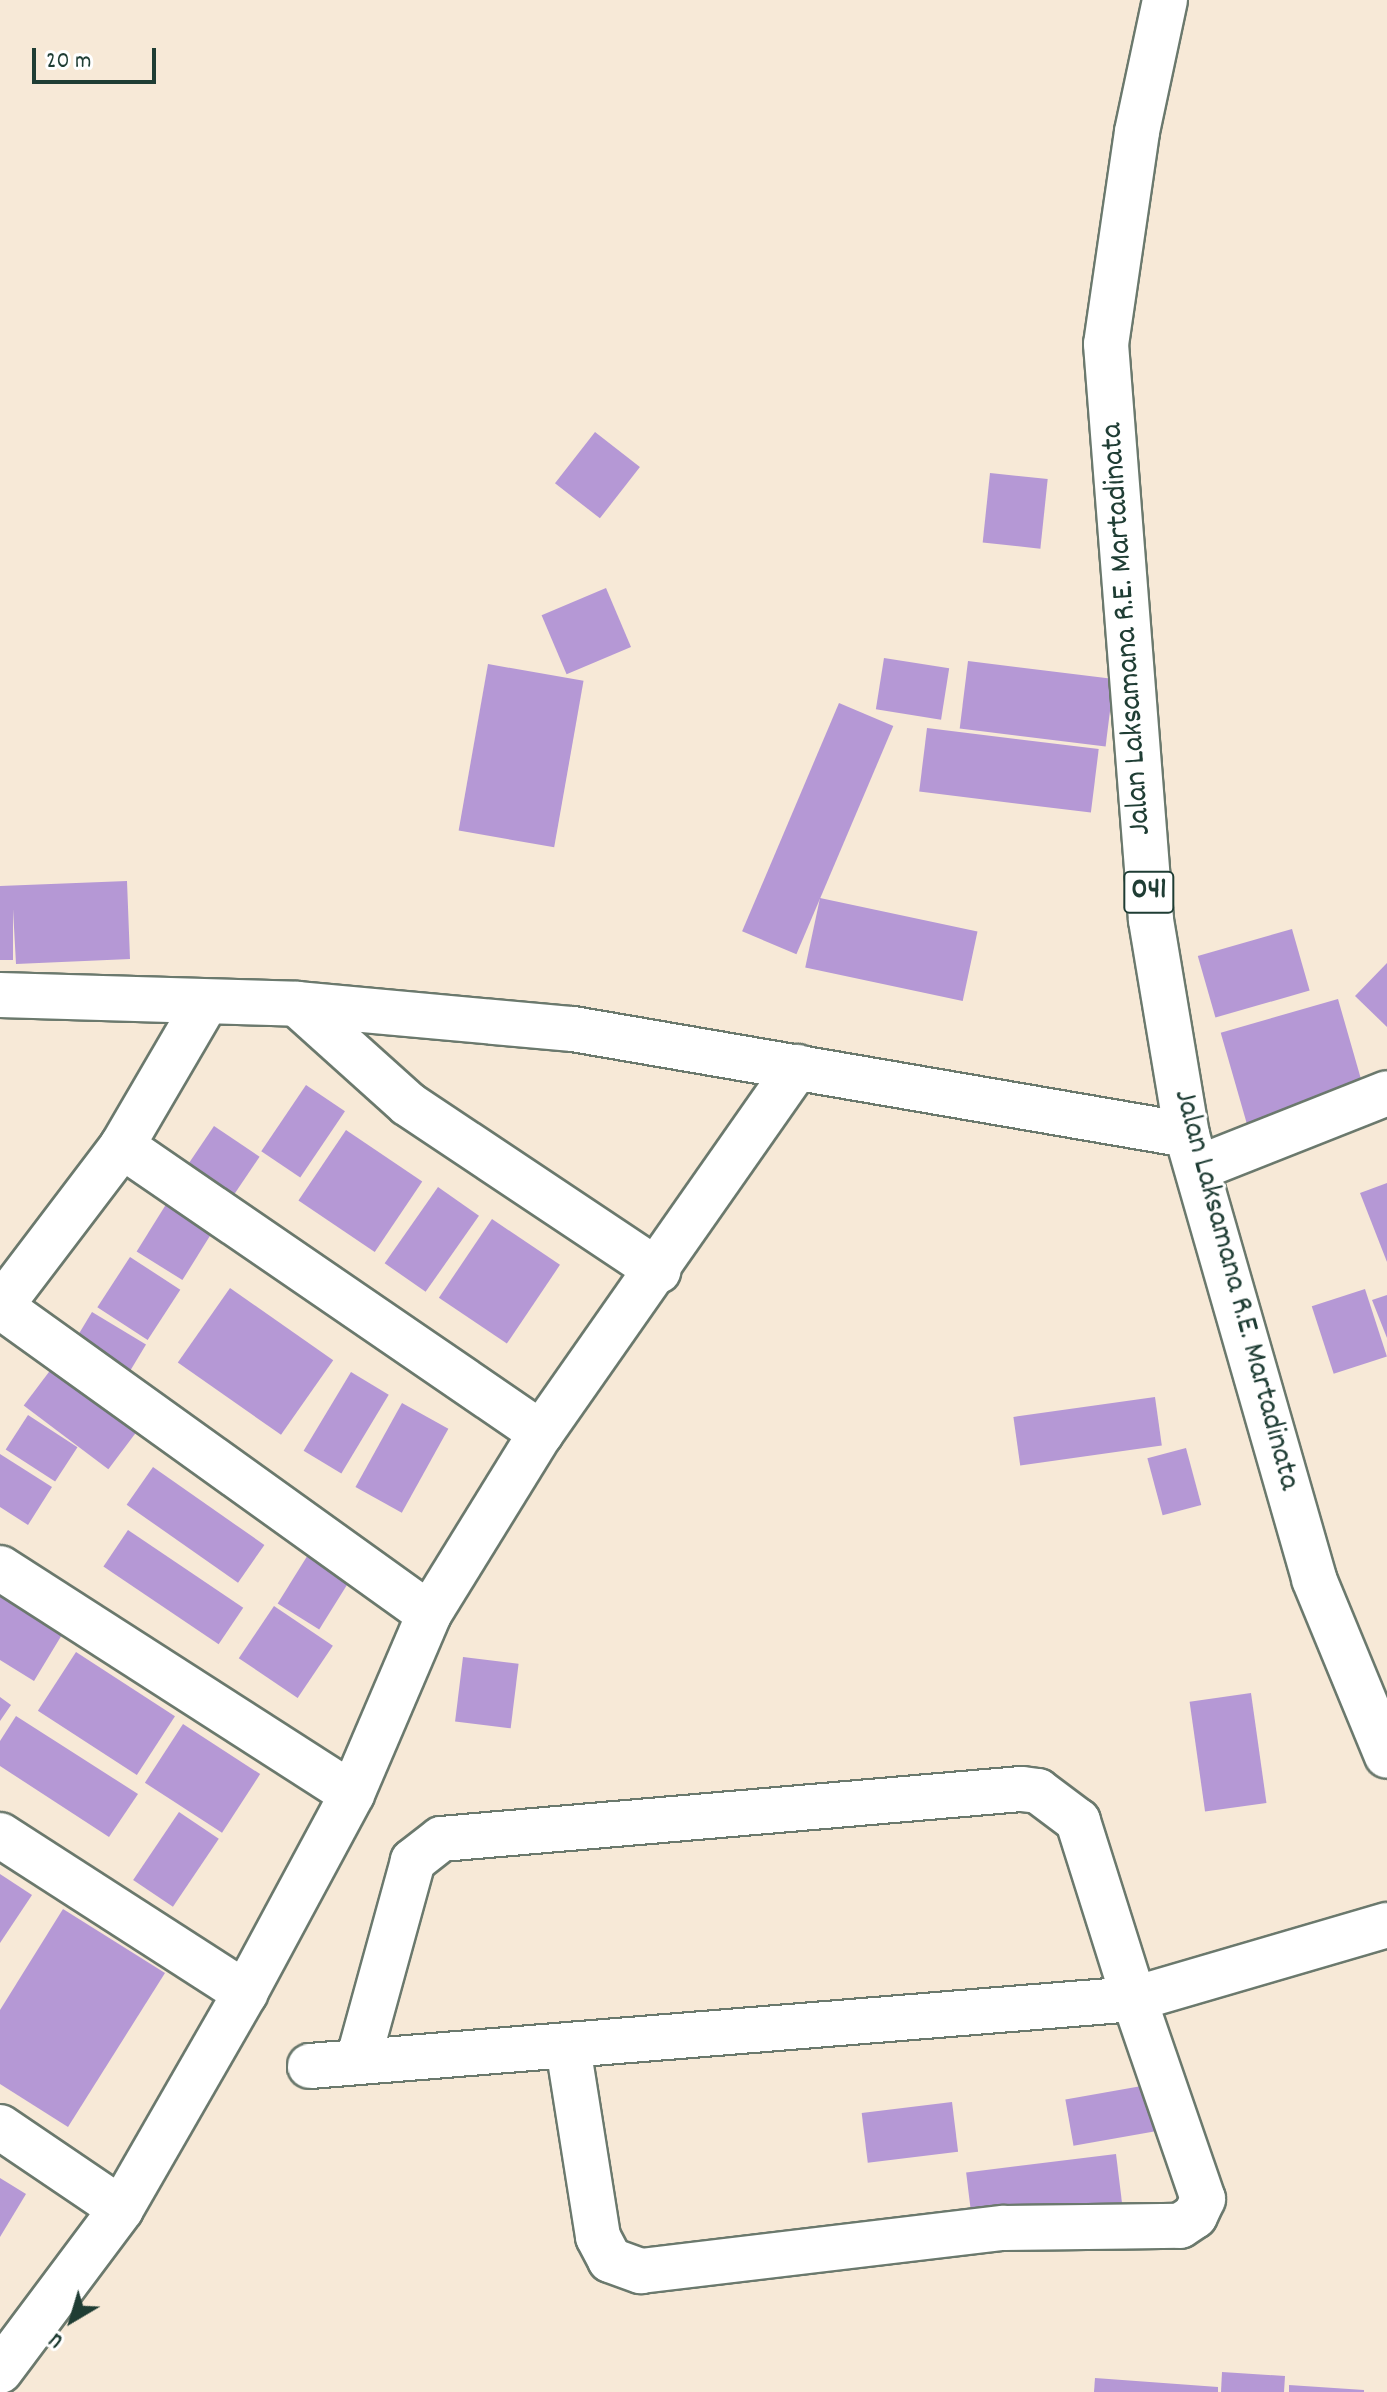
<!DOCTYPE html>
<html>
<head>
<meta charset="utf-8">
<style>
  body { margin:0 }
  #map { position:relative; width:1387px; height:2392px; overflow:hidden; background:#f7e9d7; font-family:Dekko,sans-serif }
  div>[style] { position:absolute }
  .building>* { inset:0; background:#b598d5; transform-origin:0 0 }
  .roads { filter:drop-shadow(2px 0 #6b796d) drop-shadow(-2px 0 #6b796d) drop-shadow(0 2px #6b796d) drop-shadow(0 -2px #6b796d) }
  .minor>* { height:44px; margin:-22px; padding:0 22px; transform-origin:22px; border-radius:22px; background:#fff }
  .major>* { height:44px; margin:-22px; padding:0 22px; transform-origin:22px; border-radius:22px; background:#fff }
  span { translate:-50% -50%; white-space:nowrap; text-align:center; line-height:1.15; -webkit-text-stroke:6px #fff; paint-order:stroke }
  .shield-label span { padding:2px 6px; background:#fff; border:2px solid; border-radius:6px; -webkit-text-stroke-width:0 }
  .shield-label { font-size:30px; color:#1f3d34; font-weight:700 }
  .street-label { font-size:32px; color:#1f3d34 }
  .north { position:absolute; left:32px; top:2280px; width:80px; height:80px; -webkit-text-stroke:6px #fff; paint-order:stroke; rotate:218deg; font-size:22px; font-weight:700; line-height:32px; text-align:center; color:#1f3d34 }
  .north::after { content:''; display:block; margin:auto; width:28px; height:36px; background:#1f3d34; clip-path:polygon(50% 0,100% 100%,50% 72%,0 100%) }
  .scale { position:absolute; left:32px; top:48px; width:124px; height:36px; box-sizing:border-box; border:4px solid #1f3d34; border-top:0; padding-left:10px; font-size:24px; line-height:28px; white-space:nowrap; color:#1f3d34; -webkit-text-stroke:6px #fff; paint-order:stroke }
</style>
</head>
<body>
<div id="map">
  <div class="building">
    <i style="left:595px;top:432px;width:57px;height:65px;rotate:38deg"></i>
    <i style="left:990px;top:473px;width:58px;height:70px;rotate:6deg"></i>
    <i style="left:606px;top:588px;width:64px;height:70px;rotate:67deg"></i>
    <i style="left:884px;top:658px;width:66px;height:52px;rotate:9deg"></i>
    <i style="left:968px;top:661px;width:147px;height:68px;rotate:7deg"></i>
    <i style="left:488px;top:664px;width:97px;height:169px;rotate:10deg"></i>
    <i style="left:839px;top:703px;width:59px;height:248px;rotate:23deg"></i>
    <i style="left:927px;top:728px;width:173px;height:64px;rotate:7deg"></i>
    <i style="clip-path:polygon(127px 881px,130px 959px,16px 964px,13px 909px,13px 960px,0 960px,0 886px)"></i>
    <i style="left:820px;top:898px;width:161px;height:71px;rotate:12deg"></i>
    <i style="left:1292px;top:929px;width:64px;height:98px;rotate:74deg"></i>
    <i style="clip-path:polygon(1387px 963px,1387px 1027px,1355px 996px)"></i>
    <i style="left:1338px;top:999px;width:94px;height:122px;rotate:74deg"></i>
    <i style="left:306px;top:1085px;width:47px;height:80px;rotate:34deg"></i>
    <i style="left:214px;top:1126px;width:55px;height:45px;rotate:34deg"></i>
    <i style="left:346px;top:1130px;width:92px;height:85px;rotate:34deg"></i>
    <i style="clip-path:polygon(1387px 1183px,1387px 1262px,1360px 1193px)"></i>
    <i style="left:438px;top:1187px;width:50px;height:93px;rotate:35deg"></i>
    <i style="left:170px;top:1198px;width:54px;height:63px;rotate:32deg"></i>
    <i style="left:492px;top:1219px;width:82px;height:95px;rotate:34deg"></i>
    <i style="left:130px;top:1257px;width:60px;height:60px;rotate:33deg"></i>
    <i style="left:230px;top:1288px;width:126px;height:91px;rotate:35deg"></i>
    <i style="left:1365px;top:1289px;width:71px;height:56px;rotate:72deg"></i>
    <i style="clip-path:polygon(1387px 1295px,1387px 1338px,1372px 1300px)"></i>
    <i style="left:92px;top:1312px;width:63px;height:43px;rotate:31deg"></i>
    <i style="left:61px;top:1356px;width:106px;height:62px;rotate:37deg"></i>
    <i style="left:351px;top:1372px;width:44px;height:92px;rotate:31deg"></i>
    <i style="left:1155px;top:1397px;width:49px;height:143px;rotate:82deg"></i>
    <i style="left:402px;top:1403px;width:53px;height:96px;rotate:29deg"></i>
    <i style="left:28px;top:1415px;width:59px;height:41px;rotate:33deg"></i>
    <i style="left:1186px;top:1448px;width:59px;height:40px;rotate:75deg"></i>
    <i style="clip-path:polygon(0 1454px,52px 1487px,28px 1525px,0 1507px)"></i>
    <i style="left:153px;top:1467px;width:136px;height:46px;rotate:35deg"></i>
    <i style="left:128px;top:1530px;width:139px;height:44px;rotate:34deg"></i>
    <i style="left:311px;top:1550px;width:49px;height:63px;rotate:32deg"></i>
    <i style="clip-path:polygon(0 1594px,63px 1633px,34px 1681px,0 1660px)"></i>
    <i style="left:274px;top:1606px;width:71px;height:63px;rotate:34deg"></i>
    <i style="left:76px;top:1652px;width:118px;height:70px;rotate:33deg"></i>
    <i style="left:463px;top:1657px;width:56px;height:65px;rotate:7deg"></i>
    <i style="left:1251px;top:1693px;width:111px;height:62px;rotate:82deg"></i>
    <i style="clip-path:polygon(0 1697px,11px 1705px,0 1721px)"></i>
    <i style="clip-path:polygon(16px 1716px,138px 1794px,109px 1837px,0 1766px,0 1741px)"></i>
    <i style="left:183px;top:1724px;width:92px;height:70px;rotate:33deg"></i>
    <i style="left:179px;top:1812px;width:48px;height:82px;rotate:34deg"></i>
    <i style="clip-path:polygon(0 1874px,32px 1895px,0 1943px)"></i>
    <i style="clip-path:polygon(63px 1909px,165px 1973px,68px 2127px,0 2084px,0 2010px)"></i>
    <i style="left:1153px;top:2084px;width:47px;height:89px;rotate:80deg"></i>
    <i style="left:952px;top:2102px;width:50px;height:91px;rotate:83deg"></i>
    <i style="left:1116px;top:2154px;width:51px;height:151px;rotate:83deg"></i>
    <i style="clip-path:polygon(0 2178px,26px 2194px,0 2237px)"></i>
    <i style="clip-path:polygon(1222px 2372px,1285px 2376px,1284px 2392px,1221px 2392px)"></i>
    <i style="clip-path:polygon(1095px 2378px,1218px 2387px,1218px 2392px,1094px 2392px)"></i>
    <i style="clip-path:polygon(1289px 2385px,1364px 2390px,1364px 2392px,1289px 2392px)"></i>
  </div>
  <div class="roads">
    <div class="minor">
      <i style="left:0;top:995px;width:297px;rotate:1.7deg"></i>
      <i style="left:297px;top:1004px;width:277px;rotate:5.2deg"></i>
      <i style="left:573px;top:1029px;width:623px;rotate:9.79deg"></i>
      <i style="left:297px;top:1004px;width:149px;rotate:42deg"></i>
      <i style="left:408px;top:1104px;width:301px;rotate:33.7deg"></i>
      <i style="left:122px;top:1146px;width:508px;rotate:34.41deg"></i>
      <i style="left:1198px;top:1168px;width:203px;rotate:-21.6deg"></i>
      <i style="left:0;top:1306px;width:528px;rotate:35.68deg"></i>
      <i style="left:0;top:1307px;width:202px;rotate:-52.8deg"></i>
      <i style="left:122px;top:1146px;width:164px;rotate:-59.7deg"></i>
      <i style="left:0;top:1568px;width:418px;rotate:32.7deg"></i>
      <i style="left:0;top:1835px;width:292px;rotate:32.8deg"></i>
      <i style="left:568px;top:2047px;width:192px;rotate:81deg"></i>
      <i style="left:598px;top:2237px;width:26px;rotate:62deg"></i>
      <i style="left:610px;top:2260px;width:33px;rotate:20deg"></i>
      <i style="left:641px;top:2271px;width:366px;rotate:-6.8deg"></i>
      <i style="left:1004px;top:2228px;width:176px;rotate:-0.7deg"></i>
      <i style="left:1180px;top:2226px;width:18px;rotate:-34deg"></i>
      <i style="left:1195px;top:2216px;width:19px;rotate:-65deg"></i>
      <i style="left:1203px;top:2199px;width:212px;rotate:-109deg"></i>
      <i style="left:1134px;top:1999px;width:264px;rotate:-16.3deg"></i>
      <i style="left:310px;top:2066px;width:827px;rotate:-4.65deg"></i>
      <i style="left:1134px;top:1999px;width:187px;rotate:-107.5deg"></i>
      <i style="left:1078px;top:1821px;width:50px;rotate:-143.1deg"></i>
      <i style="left:1038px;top:1791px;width:17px;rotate:-173deg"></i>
      <i style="left:1021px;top:1789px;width:582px;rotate:175.07deg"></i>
      <i style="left:441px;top:1839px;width:36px;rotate:142deg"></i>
      <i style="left:413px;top:1861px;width:207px;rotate:105.4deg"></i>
      <i style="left:0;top:2127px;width:146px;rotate:34.1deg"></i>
      <i style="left:0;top:2371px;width:202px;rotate:-53.2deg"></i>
      <i style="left:121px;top:2209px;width:249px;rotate:-60.1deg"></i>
      <i style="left:245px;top:1993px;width:226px;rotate:-61.7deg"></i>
      <i style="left:352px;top:1794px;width:196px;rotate:-66.8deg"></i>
      <i style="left:429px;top:1614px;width:213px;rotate:-58.3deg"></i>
      <i style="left:541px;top:1433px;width:447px;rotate:-55deg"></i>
    </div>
    <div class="major">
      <i style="left:1165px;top:0;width:135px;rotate:102deg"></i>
      <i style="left:1137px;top:132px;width:214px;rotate:98.3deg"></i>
      <i style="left:1106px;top:344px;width:578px;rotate:85.53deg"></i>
      <i style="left:1151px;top:920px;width:218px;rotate:80.5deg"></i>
      <i style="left:1187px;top:1135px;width:462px;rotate:74deg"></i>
      <i style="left:1314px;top:1579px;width:191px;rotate:67.6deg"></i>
    </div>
  </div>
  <div class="shield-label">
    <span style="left:1149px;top:892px">041</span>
  </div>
  <div class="street-label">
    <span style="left:1128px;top:629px;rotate:-94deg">Jalan Laksamana R.E. Martadinata</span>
    <span style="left:1235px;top:1290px;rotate:75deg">Jalan Laksamana R.E. Martadinata</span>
  </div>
  <div class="north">U</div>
  <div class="scale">20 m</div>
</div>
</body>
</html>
